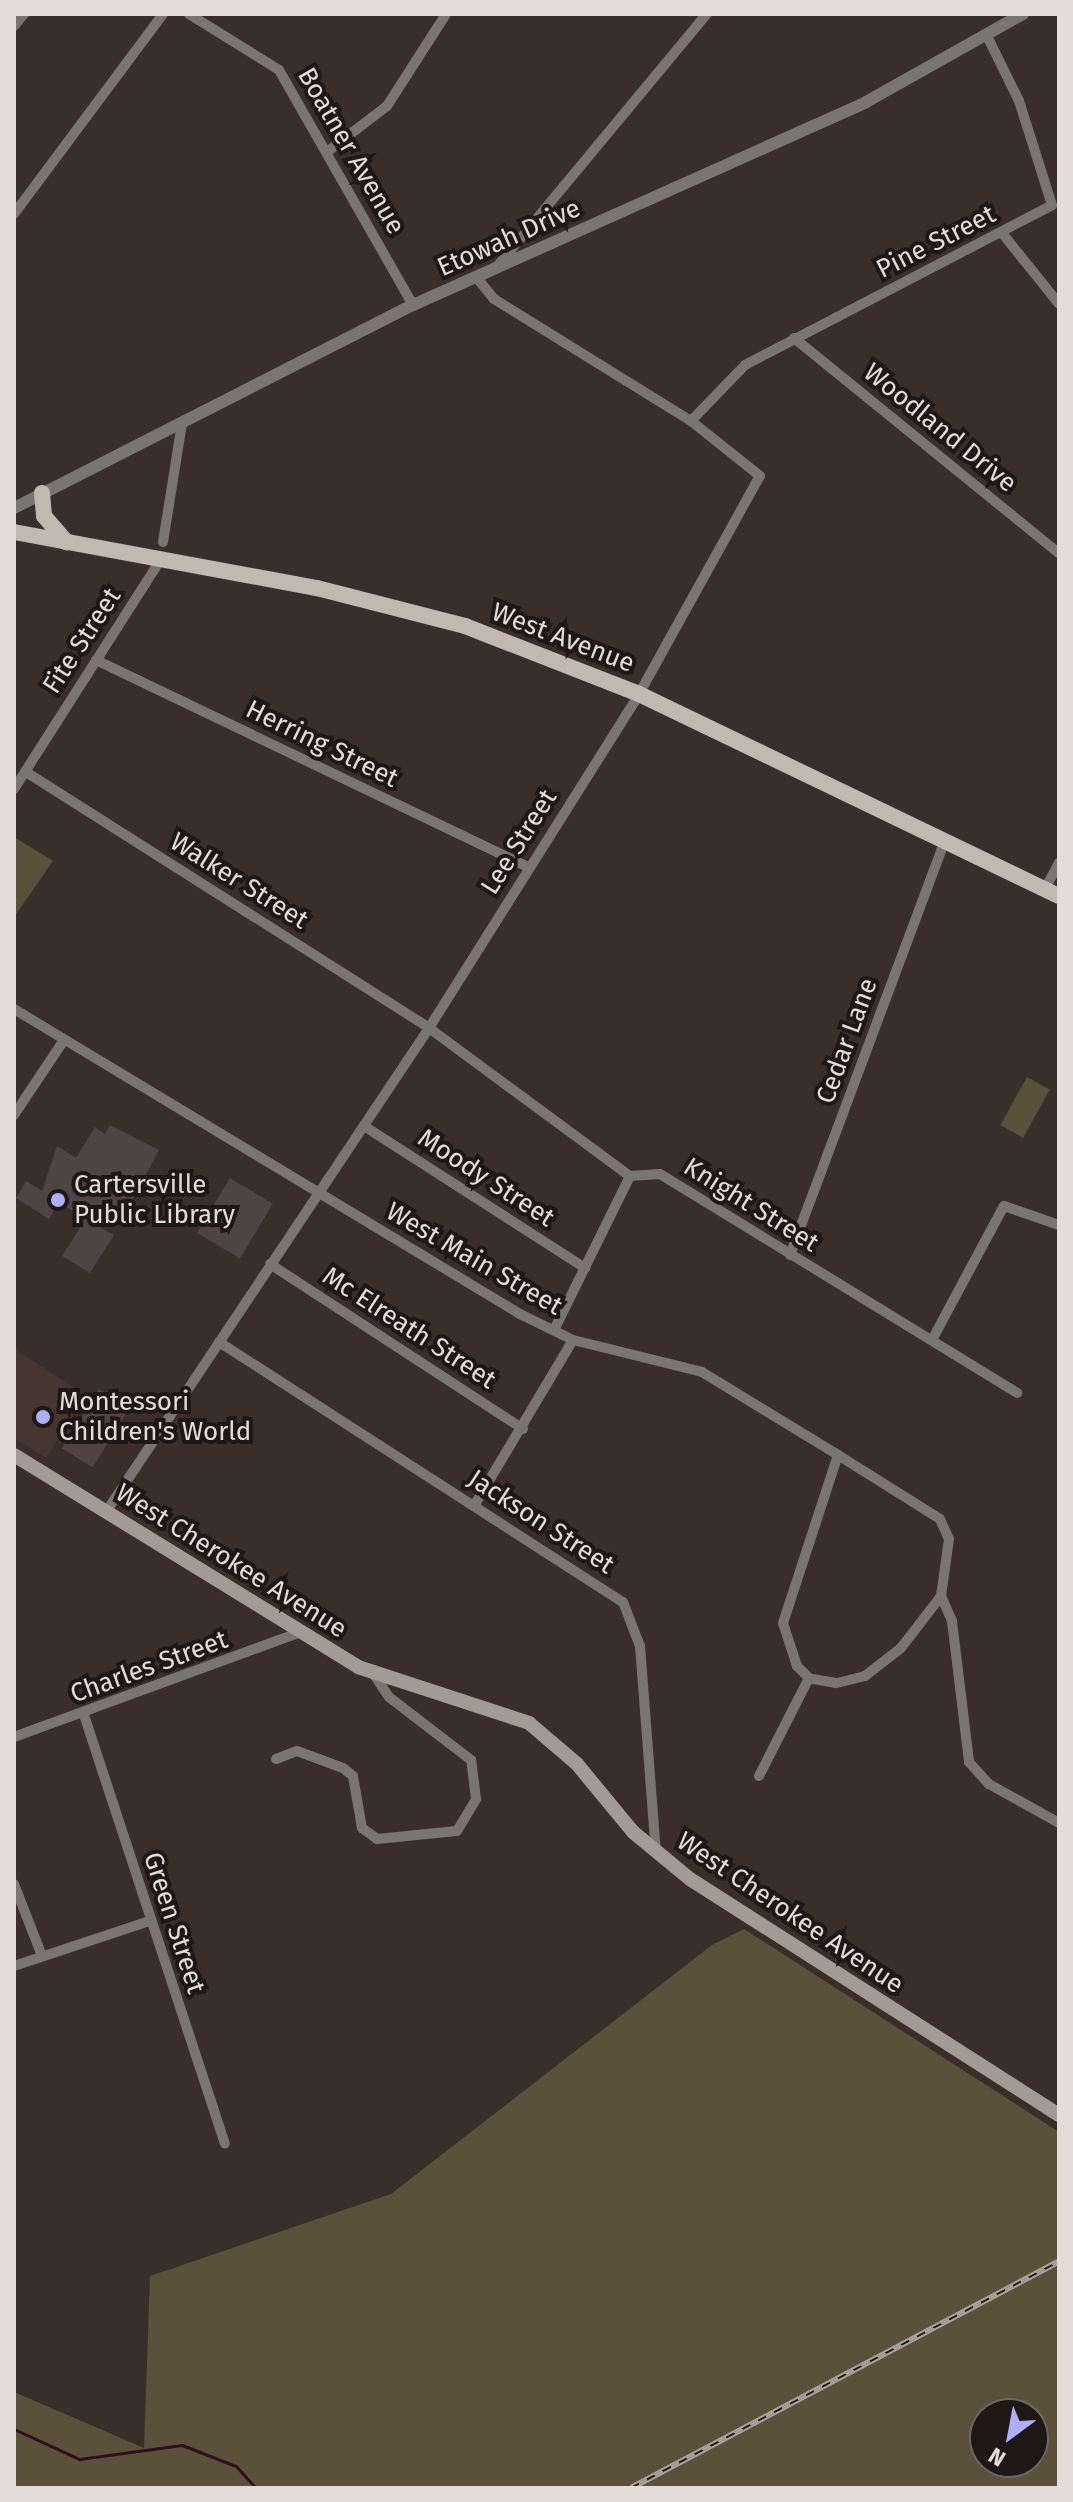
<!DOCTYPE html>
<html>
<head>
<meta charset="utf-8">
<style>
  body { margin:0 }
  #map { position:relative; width:1073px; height:2502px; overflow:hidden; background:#3a2e2a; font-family:"Fira Sans",sans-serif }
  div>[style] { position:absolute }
  .built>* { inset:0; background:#47352f }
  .green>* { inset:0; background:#5b5039; transform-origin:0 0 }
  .stream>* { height:3px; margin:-1.5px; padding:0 1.5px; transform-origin:1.5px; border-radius:1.5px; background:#330e20 }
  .building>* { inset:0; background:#504343; transform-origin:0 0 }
  .minor>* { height:10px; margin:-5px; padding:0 5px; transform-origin:5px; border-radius:5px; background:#797571 }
  .tertiary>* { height:12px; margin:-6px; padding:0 6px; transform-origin:6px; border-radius:6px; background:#797571 }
  .secondary>* { height:14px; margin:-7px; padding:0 7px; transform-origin:7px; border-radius:7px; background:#a29b94 }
  .primary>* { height:16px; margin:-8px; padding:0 8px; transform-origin:8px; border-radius:8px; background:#c1b8b0 }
  .rail>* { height:6px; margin-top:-3px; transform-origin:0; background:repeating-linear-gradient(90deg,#1d1816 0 9px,#aca39f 0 18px); box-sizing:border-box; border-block:2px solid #aca39f }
  .dots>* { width:22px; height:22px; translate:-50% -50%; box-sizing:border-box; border:4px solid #1d1816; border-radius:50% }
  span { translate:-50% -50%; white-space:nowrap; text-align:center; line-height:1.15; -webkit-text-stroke:8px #1d1816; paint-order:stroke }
  .street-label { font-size:26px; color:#e4dcd9 }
  .poi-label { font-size:26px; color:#e4dcd9 }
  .left { translate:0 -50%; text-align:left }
  .frame { position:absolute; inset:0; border:16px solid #e4dcd9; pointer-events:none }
  .north { position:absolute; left:969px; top:2398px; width:80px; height:80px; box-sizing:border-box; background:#1d1816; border:2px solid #6d6664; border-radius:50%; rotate:212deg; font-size:22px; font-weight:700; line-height:32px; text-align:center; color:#e4dcd9 }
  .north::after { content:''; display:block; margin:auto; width:28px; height:36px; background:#aeaefa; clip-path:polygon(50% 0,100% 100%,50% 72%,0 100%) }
</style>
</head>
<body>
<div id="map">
  <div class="built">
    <i style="clip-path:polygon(14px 1349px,86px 1395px,46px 1458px,14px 1438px)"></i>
  </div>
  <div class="green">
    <i style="clip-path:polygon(14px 837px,53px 861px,14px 917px)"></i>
    <i style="left:1027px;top:1077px;width:26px;height:55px;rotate:29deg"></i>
    <i style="clip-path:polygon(evenodd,744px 1929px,1059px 2132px,1059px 2488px,14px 2488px,14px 2392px,144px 2448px,150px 2276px,391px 2194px,712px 1945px,744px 1929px,1033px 2414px,1033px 2462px,985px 2462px,985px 2414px,1033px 2414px)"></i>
  </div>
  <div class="stream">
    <i style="left:14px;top:2429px;width:72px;rotate:24.8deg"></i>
    <i style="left:79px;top:2459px;width:104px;rotate:-7.7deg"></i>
    <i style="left:182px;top:2445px;width:58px;rotate:21.3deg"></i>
    <i style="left:236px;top:2466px;width:30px;rotate:48deg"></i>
  </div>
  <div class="building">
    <i style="clip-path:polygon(110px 1125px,159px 1150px,124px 1217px,102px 1204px,91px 1222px,114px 1235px,90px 1273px,62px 1256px,81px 1226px,73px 1221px,78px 1214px,59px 1203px,49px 1219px,16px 1198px,26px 1181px,42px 1191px,57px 1146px,76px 1158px,95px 1127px,105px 1134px)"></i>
    <i style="left:230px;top:1178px;width:50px;height:64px;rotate:31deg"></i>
    <i style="left:99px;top:1389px;width:36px;height:70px;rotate:32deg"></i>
  </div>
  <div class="minor">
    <i style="left:189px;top:14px;width:106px;rotate:31.9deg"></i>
    <i style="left:279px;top:70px;width:271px;rotate:60.3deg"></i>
    <i style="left:14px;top:26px;width:16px;rotate:-50deg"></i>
    <i style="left:327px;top:152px;width:76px;rotate:-37.5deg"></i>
    <i style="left:387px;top:106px;width:109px;rotate:-57.3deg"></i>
    <i style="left:14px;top:214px;width:249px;rotate:-53.3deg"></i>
    <i style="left:1002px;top:233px;width:91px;rotate:51.2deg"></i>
    <i style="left:495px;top:269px;width:332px;rotate:-50.3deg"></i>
    <i style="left:794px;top:338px;width:341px;rotate:39.1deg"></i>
    <i style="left:691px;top:421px;width:78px;rotate:-46deg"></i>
    <i style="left:745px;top:365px;width:346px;rotate:-27.5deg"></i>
    <i style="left:1052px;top:205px;width:109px;rotate:-107.6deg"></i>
    <i style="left:1019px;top:101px;width:72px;rotate:-116.2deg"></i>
    <i style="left:163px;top:542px;width:121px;rotate:-80.9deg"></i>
    <i style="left:96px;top:660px;width:480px;rotate:25.6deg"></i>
    <i style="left:26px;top:772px;width:477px;rotate:32.4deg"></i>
    <i style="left:429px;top:1028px;width:250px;rotate:36.4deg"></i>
    <i style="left:630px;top:1176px;width:30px;rotate:-4deg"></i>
    <i style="left:660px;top:1174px;width:419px;rotate:31.5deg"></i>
    <i style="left:14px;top:789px;width:274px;rotate:-57.4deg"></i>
    <i style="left:1045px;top:889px;width:30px;rotate:-62deg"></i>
    <i style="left:14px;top:1009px;width:591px;rotate:31.08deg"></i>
    <i style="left:520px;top:1314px;width:59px;rotate:26.1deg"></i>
    <i style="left:573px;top:1340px;width:133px;rotate:13.9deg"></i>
    <i style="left:702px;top:1372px;width:159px;rotate:31.4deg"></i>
    <i style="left:838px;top:1455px;width:120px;rotate:32.1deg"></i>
    <i style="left:940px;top:1519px;width:22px;rotate:66deg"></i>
    <i style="left:949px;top:1539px;width:58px;rotate:98deg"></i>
    <i style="left:941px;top:1596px;width:66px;rotate:127.6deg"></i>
    <i style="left:901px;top:1648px;width:46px;rotate:142.1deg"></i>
    <i style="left:865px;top:1676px;width:30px;rotate:166deg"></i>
    <i style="left:836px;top:1683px;width:27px;rotate:-170deg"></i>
    <i style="left:809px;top:1678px;width:17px;rotate:-135deg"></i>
    <i style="left:797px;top:1666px;width:45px;rotate:-108deg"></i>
    <i style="left:783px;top:1623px;width:177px;rotate:-71.9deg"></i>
    <i style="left:14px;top:1115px;width:90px;rotate:-56.3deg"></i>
    <i style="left:364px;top:1126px;width:263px;rotate:32.7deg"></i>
    <i style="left:790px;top:1255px;width:442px;rotate:-69.5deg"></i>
    <i style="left:270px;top:1264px;width:302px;rotate:33.1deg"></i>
    <i style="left:554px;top:1330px;width:172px;rotate:-63.7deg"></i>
    <i style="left:932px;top:1340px;width:152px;rotate:-61.8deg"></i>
    <i style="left:1004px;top:1206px;width:58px;rotate:19.1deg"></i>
    <i style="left:219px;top:1342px;width:480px;rotate:32.8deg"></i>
    <i style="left:623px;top:1602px;width:47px;rotate:68.9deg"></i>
    <i style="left:640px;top:1646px;width:208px;rotate:85.6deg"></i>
    <i style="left:474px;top:1506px;width:193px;rotate:-59.2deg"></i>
    <i style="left:106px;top:1512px;width:582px;rotate:-56.28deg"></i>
    <i style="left:429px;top:1028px;width:395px;rotate:-57.8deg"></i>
    <i style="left:639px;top:694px;width:249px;rotate:-61deg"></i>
    <i style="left:760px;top:476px;width:88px;rotate:-141.4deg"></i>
    <i style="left:691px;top:421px;width:232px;rotate:-148.2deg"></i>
    <i style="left:494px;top:299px;width:28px;rotate:-129deg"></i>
    <i style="left:941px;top:1596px;width:27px;rotate:66deg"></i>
    <i style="left:952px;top:1621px;width:142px;rotate:83.1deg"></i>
    <i style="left:969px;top:1762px;width:30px;rotate:48deg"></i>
    <i style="left:989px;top:1784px;width:80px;rotate:29.1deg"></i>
    <i style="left:84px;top:1715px;width:451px;rotate:71.8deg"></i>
    <i style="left:14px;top:1737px;width:302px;rotate:-20.1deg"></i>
    <i style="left:276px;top:1759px;width:22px;rotate:-21deg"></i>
    <i style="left:297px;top:1751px;width:49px;rotate:20.3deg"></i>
    <i style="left:343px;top:1768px;width:13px;rotate:39deg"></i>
    <i style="left:353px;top:1776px;width:53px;rotate:80.2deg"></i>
    <i style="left:362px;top:1828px;width:19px;rotate:36deg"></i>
    <i style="left:377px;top:1839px;width:80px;rotate:-5.7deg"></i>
    <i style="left:457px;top:1831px;width:37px;rotate:-59deg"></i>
    <i style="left:476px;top:1799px;width:39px;rotate:-97deg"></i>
    <i style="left:471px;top:1760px;width:103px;rotate:-142.5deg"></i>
    <i style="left:389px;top:1697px;width:25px;rotate:-124deg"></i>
    <i style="left:759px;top:1776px;width:110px;rotate:-63deg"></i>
    <i style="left:14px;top:1884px;width:77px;rotate:68.7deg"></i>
    <i style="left:14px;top:1966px;width:142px;rotate:-18.4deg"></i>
  </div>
  <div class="tertiary">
    <i style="left:14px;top:508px;width:448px;rotate:-27deg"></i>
    <i style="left:413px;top:305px;width:496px;rotate:-24.1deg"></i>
    <i style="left:866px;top:102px;width:180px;rotate:-29.3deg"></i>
  </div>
  <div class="secondary">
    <i style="left:14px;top:1455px;width:404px;rotate:31.6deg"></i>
    <i style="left:358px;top:1667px;width:180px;rotate:18.1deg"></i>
    <i style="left:529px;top:1723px;width:63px;rotate:40.5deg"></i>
    <i style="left:577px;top:1764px;width:88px;rotate:50.5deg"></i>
    <i style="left:633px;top:1832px;width:74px;rotate:39.5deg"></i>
    <i style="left:690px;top:1879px;width:438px;rotate:32.6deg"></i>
  </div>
  <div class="primary">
    <i style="left:42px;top:493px;width:23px;rotate:85deg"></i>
    <i style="left:44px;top:516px;width:35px;rotate:49deg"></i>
    <i style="left:14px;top:532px;width:308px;rotate:10.5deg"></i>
    <i style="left:317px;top:588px;width:153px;rotate:14.4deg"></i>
    <i style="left:465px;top:626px;width:187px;rotate:21.3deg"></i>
    <i style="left:639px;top:694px;width:466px;rotate:25.7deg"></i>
  </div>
  <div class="rail">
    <i style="left:631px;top:2488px;width:484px;rotate:-27.9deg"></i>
  </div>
  <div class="dots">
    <i style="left:58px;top:1200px;background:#aeaefa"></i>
    <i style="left:43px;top:1417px;background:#aeaefa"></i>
  </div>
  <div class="street-label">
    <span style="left:351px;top:151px;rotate:60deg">Boatner Avenue</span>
    <span style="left:509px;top:238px;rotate:-24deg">Etowah Drive</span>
    <span style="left:936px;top:242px;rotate:-27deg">Pine Street</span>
    <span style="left:940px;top:428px;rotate:39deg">Woodland Drive</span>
    <span style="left:563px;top:638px;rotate:21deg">West Avenue</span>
    <span style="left:82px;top:641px;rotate:-57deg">Fite Street</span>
    <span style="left:322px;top:744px;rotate:26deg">Herring Street</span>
    <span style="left:519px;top:842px;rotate:-58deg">Lee Street</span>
    <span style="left:239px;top:881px;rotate:32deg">Walker Street</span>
    <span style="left:847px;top:1041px;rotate:-70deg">Cedar Lane</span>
    <span style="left:486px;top:1178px;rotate:33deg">Moody Street</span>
    <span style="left:751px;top:1205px;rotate:32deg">Knight Street</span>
    <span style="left:474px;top:1259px;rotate:30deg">West Main Street</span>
    <span style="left:409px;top:1328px;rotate:33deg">Mc Elreath Street</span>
    <span style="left:541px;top:1522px;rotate:33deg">Jackson Street</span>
    <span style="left:231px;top:1561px;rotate:32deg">West Cherokee Avenue</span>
    <span style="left:149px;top:1667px;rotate:-20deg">Charles Street</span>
    <span style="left:790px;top:1913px;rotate:34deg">West Cherokee Avenue</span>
    <span style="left:174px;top:1923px;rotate:72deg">Green Street</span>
  </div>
  <div class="poi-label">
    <span class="left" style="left:74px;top:1200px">Cartersville<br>Public Library</span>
    <span class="left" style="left:59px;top:1417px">Montessori<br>Children's World</span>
  </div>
  <div class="frame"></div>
  <div class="north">N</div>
</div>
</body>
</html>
